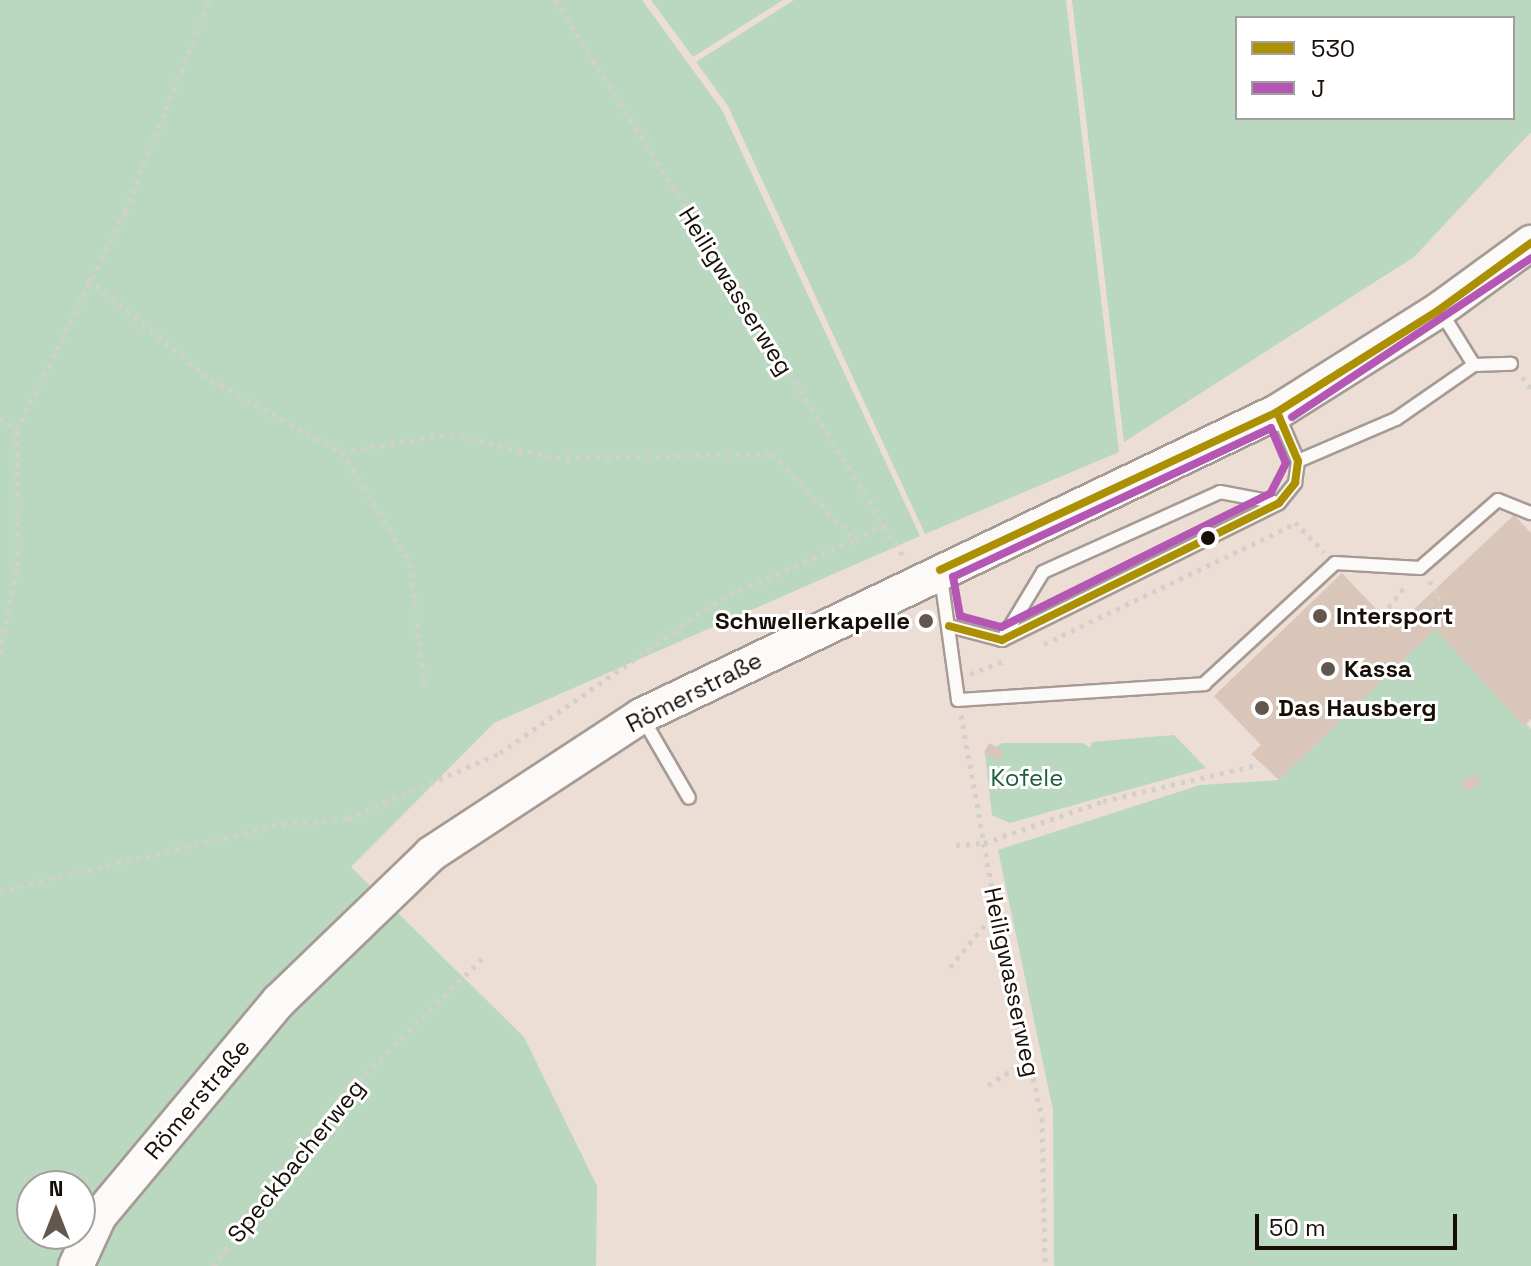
<!DOCTYPE html>
<html>
<head>
<meta charset="utf-8">
<style>
  body { margin:0 }
  #map { position:relative; width:1531px; height:1266px; overflow:hidden; background:#ecded4; font-family:"Space Grotesk",sans-serif }
  div>[style] { position:absolute }
  .green>* { inset:0; background:#bad7bf }
  .building>* { inset:0; background:#d9c6b8; transform-origin:0 0 }
  .path>* { height:5px; margin-top:-2.5px; transform-origin:0; background:repeating-linear-gradient(90deg,#d3d0cc 0 4px,transparent 0 10px) }
  .roads { filter:drop-shadow(2px 0 #a69b94) drop-shadow(-2px 0 #a69b94) drop-shadow(0 2px #a69b94) drop-shadow(0 -2px #a69b94) }
  .service>* { height:12px; margin:-6px; padding:0 6px; transform-origin:6px; border-radius:6px; background:#fcfaf9 }
  .secondary>* { height:34px; margin:-17px; padding:0 17px; transform-origin:17px; border-radius:17px; background:#fcfaf9 }
  .bus-1>* { height:8px; margin:-4px; padding:0 4px; transform-origin:4px; border-radius:4px; background:#ac9003 }
  .bus-2>* { height:8px; margin:-4px; padding:0 4px; transform-origin:4px; border-radius:4px; background:#b457b4 }
  .dots>* { width:22px; height:22px; translate:-50% -50%; box-sizing:border-box; border:4px solid #fff; border-radius:50% }
  span { translate:-50% -50%; white-space:nowrap; text-align:center; line-height:1.15; -webkit-text-stroke:6px #fff; paint-order:stroke }
  .street-label { font-size:24px; color:#170e08 }
  .poi-label { font-size:24px; color:#170e08; font-weight:700 }
  .left { translate:0 -50%; text-align:left }
  .right { translate:-100% -50%; text-align:right }
  .park-label { font-size:24px; color:#1f5d40 }
  .legend { position:absolute; left:1235px; top:16px; width:280px; height:104px; box-sizing:border-box; background:#fff; border:2px solid #a29f9c; margin:0; padding:10px 14px; list-style:none; font-size:24px; color:#170e08 }
  .legend li { display:flex; align-items:center; gap:16px; height:40px }
  .legend b { width:40px; border:2px solid #a29f9c }
  .north { position:absolute; left:16px; top:1170px; width:80px; height:80px; box-sizing:border-box; background:#fff; border:2px solid #a29f9c; border-radius:50%; rotate:0deg; font-size:22px; font-weight:700; line-height:32px; text-align:center; color:#170e08 }
  .north::after { content:''; display:block; margin:auto; width:28px; height:36px; background:#62574f; clip-path:polygon(50% 0,100% 100%,50% 72%,0 100%) }
  .scale { position:absolute; left:1255px; top:1214px; width:202px; height:36px; box-sizing:border-box; border:4px solid #170e08; border-top:0; padding-left:10px; font-size:24px; line-height:28px; white-space:nowrap; color:#170e08; -webkit-text-stroke:6px #fff; paint-order:stroke }
</style>
</head>
<body>
<div id="map">
  <div class="green">
    <i style="clip-path:polygon(evenodd,0 0,642px 0,722px 110px,920px 536px,494px 723px,351px 867px,524px 1037px,597px 1186px,596px 1266px,0 1266px,0 0,32px 1186px,80px 1186px,80px 1234px,32px 1234px,32px 1186px)"></i>
    <i style="clip-path:polygon(651px 0,783px 0,693px 57px)"></i>
    <i style="clip-path:polygon(794px 0,1066px 0,1119px 452px,925px 534px,728px 106px,696px 62px)"></i>
    <i style="clip-path:polygon(evenodd,1072px 0,1531px 0,1531px 132px,1414px 257px,1124px 442px,1072px 0,1237px 18px,1513px 18px,1513px 118px,1237px 118px,1237px 18px)"></i>
    <i style="clip-path:polygon(1435px 629px,1531px 729px,1531px 1266px,1054px 1266px,1053px 1110px,998px 850px,1200px 785px,1279px 780px)"></i>
    <i style="clip-path:polygon(1174px 735px,1206px 768px,1010px 823px,992px 815px,985px 754px,1002px 743px,1083px 743px,1090px 748px,1092px 742px)"></i>
  </div>
  <div class="building">
    <i style="clip-path:polygon(1514px 515px,1531px 533px,1531px 719px,1524px 726px,1435px 629px,1279px 780px,1251px 754px,1261px 745px,1214px 696px,1342px 573px,1394px 628px)"></i>
    <i style="left:989px;top:743px;width:17px;height:11px;rotate:28deg"></i>
    <i style="left:1475px;top:773px;width:11px;height:17px;rotate:56deg"></i>
  </div>
  <div class="path">
    <i style="left:556px;top:0;width:659px;rotate:58.02deg"></i>
    <i style="left:88px;top:279px;width:159px;rotate:39.4deg"></i>
    <i style="left:211px;top:380px;width:149px;rotate:29deg"></i>
    <i style="left:341px;top:452px;width:131px;rotate:58.1deg"></i>
    <i style="left:410px;top:563px;width:124px;rotate:83.5deg"></i>
    <i style="left:1522px;top:377px;width:15px;rotate:53deg"></i>
    <i style="left:0;top:418px;width:21px;rotate:35deg"></i>
    <i style="left:341px;top:452px;width:110px;rotate:-9.4deg"></i>
    <i style="left:450px;top:434px;width:109px;rotate:12.8deg"></i>
    <i style="left:556px;top:458px;width:216px;rotate:-1.1deg"></i>
    <i style="left:772px;top:454px;width:120px;rotate:46deg"></i>
    <i style="left:855px;top:540px;width:34px;rotate:-27deg"></i>
    <i style="left:1295px;top:522px;width:42px;rotate:46deg"></i>
    <i style="left:1429px;top:581px;width:19px;rotate:54deg"></i>
    <i style="left:1440px;top:596px;width:12px;rotate:138deg"></i>
    <i style="left:1382px;top:615px;width:38px;rotate:-51deg"></i>
    <i style="left:1044px;top:644px;width:280px;rotate:-25.6deg"></i>
    <i style="left:0;top:653px;width:89px;rotate:-78.9deg"></i>
    <i style="left:17px;top:566px;width:136px;rotate:-90deg"></i>
    <i style="left:17px;top:430px;width:244px;rotate:-63.7deg"></i>
    <i style="left:125px;top:211px;width:227px;rotate:-68.1deg"></i>
    <i style="left:970px;top:674px;width:39px;rotate:-21deg"></i>
    <i style="left:961px;top:715px;width:200px;rotate:79.9deg"></i>
    <i style="left:996px;top:912px;width:211px;rotate:77.4deg"></i>
    <i style="left:1042px;top:1118px;width:148px;rotate:88.8deg"></i>
    <i style="left:956px;top:845px;width:28px;rotate:-4deg"></i>
    <i style="left:984px;top:843px;width:126px;rotate:-19.4deg"></i>
    <i style="left:1103px;top:801px;width:157px;rotate:-13.2deg"></i>
    <i style="left:0;top:891px;width:291px;rotate:-13.3deg"></i>
    <i style="left:283px;top:824px;width:64px;rotate:-4.5deg"></i>
    <i style="left:347px;top:819px;width:167px;rotate:-23.3deg"></i>
    <i style="left:500px;top:753px;width:269px;rotate:-34.9deg"></i>
    <i style="left:721px;top:599px;width:146px;rotate:-23.8deg"></i>
    <i style="left:950px;top:967px;width:70px;rotate:-50.2deg"></i>
    <i style="left:988px;top:1085px;width:48px;rotate:-31.4deg"></i>
    <i style="left:213px;top:1266px;width:206px;rotate:-52.9deg"></i>
    <i style="left:337px;top:1102px;width:206px;rotate:-44.6deg"></i>
  </div>
  <div class="roads">
    <div class="service">
      <i style="left:1441px;top:312px;width:62px;rotate:58.1deg"></i>
      <i style="left:1474px;top:365px;width:37px;rotate:-2deg"></i>
      <i style="left:1298px;top:461px;width:107px;rotate:-23.2deg"></i>
      <i style="left:1396px;top:419px;width:95px;rotate:-34.7deg"></i>
      <i style="left:941px;top:577px;width:124px;rotate:82.1deg"></i>
      <i style="left:958px;top:700px;width:247px;rotate:-3.7deg"></i>
      <i style="left:1204px;top:684px;width:178px;rotate:-42.7deg"></i>
      <i style="left:1335px;top:563px;width:85px;rotate:3.4deg"></i>
      <i style="left:1420px;top:568px;width:103px;rotate:-41.1deg"></i>
      <i style="left:1498px;top:500px;width:35px;rotate:22deg"></i>
      <i style="left:949px;top:626px;width:55px;rotate:14.8deg"></i>
      <i style="left:1002px;top:640px;width:309px;rotate:-26.3deg"></i>
      <i style="left:1279px;top:503px;width:26px;rotate:-51deg"></i>
      <i style="left:1295px;top:483px;width:22px;rotate:-82deg"></i>
      <i style="left:1298px;top:461px;width:53px;rotate:-113.2deg"></i>
      <i style="left:1002px;top:640px;width:79px;rotate:-58.9deg"></i>
      <i style="left:1043px;top:572px;width:194px;rotate:-24.3deg"></i>
      <i style="left:1220px;top:492px;width:59px;rotate:10.7deg"></i>
      <i style="left:643px;top:719px;width:91px;rotate:59.8deg"></i>
    </div>
    <div class="secondary">
      <i style="left:76px;top:1266px;width:55px;rotate:-65.3deg"></i>
      <i style="left:99px;top:1216px;width:280px;rotate:-50.1deg"></i>
      <i style="left:279px;top:1001px;width:211px;rotate:-44deg"></i>
      <i style="left:431px;top:854px;width:251px;rotate:-33.3deg"></i>
      <i style="left:641px;top:716px;width:705px;rotate:-25.55deg"></i>
      <i style="left:1277px;top:412px;width:191px;rotate:-32.2deg"></i>
      <i style="left:1439px;top:310px;width:114px;rotate:-36.1deg"></i>
    </div>
  </div>
  <div class="bus-1">
    <i style="left:940px;top:570px;width:372px;rotate:-25.1deg"></i>
    <i style="left:1277px;top:412px;width:191px;rotate:-32.2deg"></i>
    <i style="left:1439px;top:310px;width:114px;rotate:-36.1deg"></i>
    <i style="left:949px;top:626px;width:55px;rotate:14.8deg"></i>
    <i style="left:1002px;top:640px;width:309px;rotate:-26.3deg"></i>
    <i style="left:1279px;top:503px;width:26px;rotate:-51deg"></i>
    <i style="left:1295px;top:483px;width:22px;rotate:-82deg"></i>
    <i style="left:1298px;top:461px;width:53px;rotate:-113.2deg"></i>
  </div>
  <div class="bus-2">
    <i style="left:1292px;top:417px;width:287px;rotate:-33.6deg"></i>
    <i style="left:1271px;top:428px;width:38px;rotate:67deg"></i>
    <i style="left:1286px;top:463px;width:34px;rotate:117deg"></i>
    <i style="left:1271px;top:493px;width:301px;rotate:153.6deg"></i>
    <i style="left:1001px;top:627px;width:42px;rotate:-165deg"></i>
    <i style="left:960px;top:616px;width:40px;rotate:-100deg"></i>
    <i style="left:953px;top:577px;width:351px;rotate:-25.1deg"></i>
  </div>
  <div class="dots">
    <i style="left:1208px;top:538px;background:#170e08"></i>
    <i style="left:1320px;top:616px;background:#62574f"></i>
    <i style="left:926px;top:621px;background:#62574f"></i>
    <i style="left:1328px;top:669px;background:#62574f"></i>
    <i style="left:1262px;top:708px;background:#62574f"></i>
  </div>
  <div class="street-label">
    <span style="left:736px;top:291px;rotate:58deg">Heiligwasserweg</span>
    <span style="left:694px;top:692px;rotate:-27deg">Römerstraße</span>
    <span style="left:1012px;top:982px;rotate:78deg">Heiligwasserweg</span>
    <span style="left:197px;top:1099px;rotate:-50deg">Römerstraße</span>
    <span style="left:296px;top:1161px;rotate:-51deg">Speckbacherweg</span>
  </div>
  <div class="poi-label">
    <span class="left" style="left:1336px;top:616px">Intersport</span>
    <span class="right" style="left:910px;top:621px">Schwellerkapelle</span>
    <span class="left" style="left:1344px;top:669px">Kassa</span>
    <span class="left" style="left:1278px;top:708px">Das Hausberg</span>
  </div>
  <div class="park-label">
    <span style="left:1027px;top:778px">Kofele</span>
  </div>
  <ul class="legend">
  <li><b style="height:10px;background:#ac9003"></b>530</li>
  <li><b style="height:10px;background:#b457b4"></b>J</li>
  </ul>
  <div class="north">N</div>
  <div class="scale">50 m</div>
</div>
</body>
</html>
